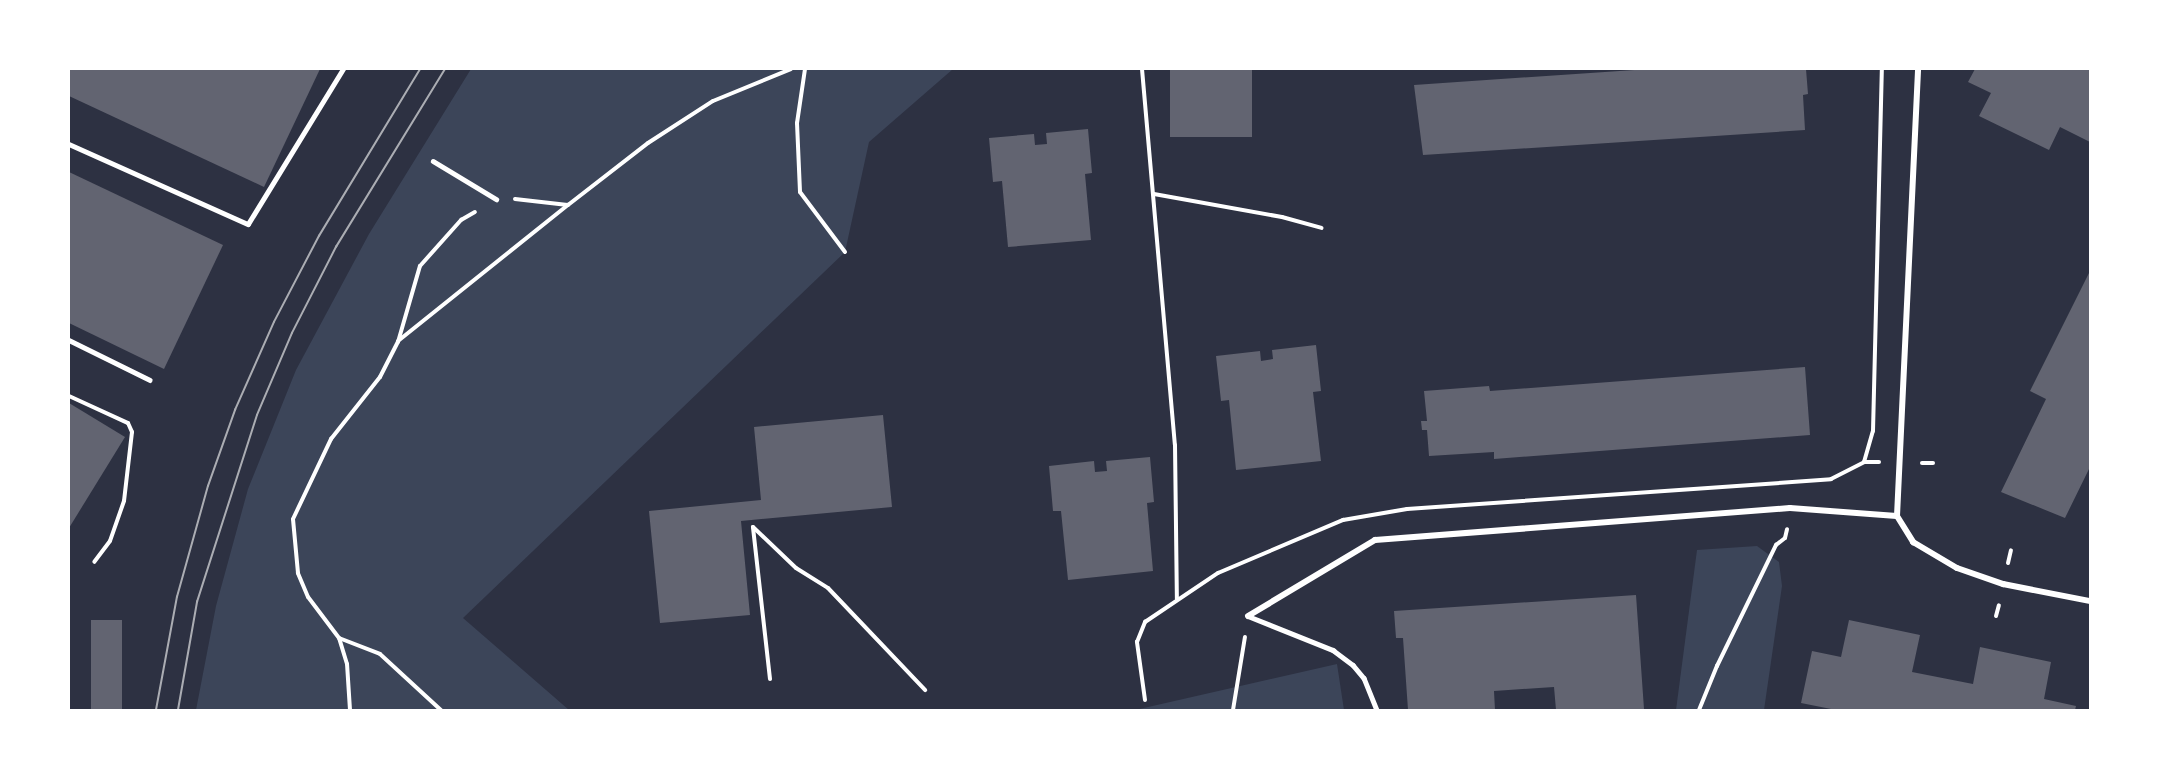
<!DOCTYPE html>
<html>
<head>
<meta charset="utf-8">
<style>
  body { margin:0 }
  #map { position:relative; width:2159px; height:779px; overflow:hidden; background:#2d3142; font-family:Arial,sans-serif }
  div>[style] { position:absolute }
  .green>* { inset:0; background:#3c4559 }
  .building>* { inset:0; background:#626471; transform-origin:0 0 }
  .path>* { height:4px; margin:-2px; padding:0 2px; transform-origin:2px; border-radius:2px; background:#fff }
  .service>* { height:4.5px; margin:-2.25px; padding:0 2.25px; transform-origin:2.25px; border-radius:2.25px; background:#fff }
  .minor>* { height:6px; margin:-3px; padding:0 3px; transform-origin:3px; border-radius:3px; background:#fff }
  .tram>* { height:1.5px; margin:-0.75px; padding:0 0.75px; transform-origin:0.75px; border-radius:0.75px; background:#abadb3 }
  span { translate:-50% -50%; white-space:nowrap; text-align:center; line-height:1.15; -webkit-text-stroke:6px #fff; paint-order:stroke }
  .frame { position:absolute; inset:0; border:70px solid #fff; pointer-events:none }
</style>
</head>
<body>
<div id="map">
  <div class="green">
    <i style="clip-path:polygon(471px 69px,953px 69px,869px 142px,845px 252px,463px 618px,569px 710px,196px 710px,216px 606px,248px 489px,296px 370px,369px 234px)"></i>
    <i style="clip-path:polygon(1757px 546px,1779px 562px,1782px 586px,1764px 710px,1676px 710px,1697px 550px)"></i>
    <i style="clip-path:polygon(1337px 664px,1344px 710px,1135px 710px)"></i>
  </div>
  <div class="building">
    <i style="clip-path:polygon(69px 69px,320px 69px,264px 187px,69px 96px)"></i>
    <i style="left:1170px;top:69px;width:82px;height:68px"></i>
    <i style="clip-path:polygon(1649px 69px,1806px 69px,1808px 94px,1803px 95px,1805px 130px,1423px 155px,1414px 85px)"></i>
    <i style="clip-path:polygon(1975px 69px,2090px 69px,2090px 142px,2060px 127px,2049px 150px,1979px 116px,1991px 93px,1968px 82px)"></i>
    <i style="clip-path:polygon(1088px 129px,1092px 173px,1085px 174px,1091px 240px,1008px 247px,1002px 181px,993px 182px,989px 138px,1034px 134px,1035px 145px,1047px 144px,1046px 133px)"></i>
    <i style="clip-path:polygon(69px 172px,223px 245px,164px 369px,69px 323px)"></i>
    <i style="clip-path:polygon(2090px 271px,2090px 467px,2065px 518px,2001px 492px,2046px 399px,2030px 391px)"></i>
    <i style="clip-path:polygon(1316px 345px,1321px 391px,1313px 392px,1321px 461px,1236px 470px,1229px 400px,1221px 401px,1216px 356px,1260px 351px,1261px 361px,1273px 359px,1272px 350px)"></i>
    <i style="clip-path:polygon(1805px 367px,1810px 435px,1494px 459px,1494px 452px,1429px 456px,1427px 430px,1422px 430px,1421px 421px,1427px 421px,1424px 391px,1489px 386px,1490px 391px)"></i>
    <i style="clip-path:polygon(69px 403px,125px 437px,69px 528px)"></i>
    <i style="clip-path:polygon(883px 415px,892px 507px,741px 521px,750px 615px,660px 623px,649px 511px,761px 500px,754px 427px)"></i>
    <i style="clip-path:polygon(1150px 457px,1154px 502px,1147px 503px,1153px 571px,1068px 580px,1061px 511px,1053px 511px,1049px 466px,1094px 461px,1095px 472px,1107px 471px,1106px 461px)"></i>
    <i style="clip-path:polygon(1636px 595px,1644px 709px,1556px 710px,1554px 687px,1494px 691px,1495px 710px,1408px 710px,1403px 638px,1396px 638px,1394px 611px)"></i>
    <i style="left:91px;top:620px;width:31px;height:90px"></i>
    <i style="clip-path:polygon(1849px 620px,1920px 635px,1912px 672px,1973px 684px,1980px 647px,2051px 662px,2044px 699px,2076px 706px,2075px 710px,1836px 710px,1801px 703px,1812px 651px,1841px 657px)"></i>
  </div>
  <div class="path">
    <i style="left:805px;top:69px;width:55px;rotate:98.4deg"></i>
    <i style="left:797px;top:123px;width:69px;rotate:87.5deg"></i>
    <i style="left:800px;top:192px;width:75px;rotate:53.1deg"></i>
    <i style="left:1142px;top:69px;width:377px;rotate:85deg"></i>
    <i style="left:1175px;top:445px;width:154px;rotate:89.3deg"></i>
    <i style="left:1154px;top:194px;width:130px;rotate:10.2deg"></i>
    <i style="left:1282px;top:217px;width:41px;rotate:15.4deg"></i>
    <i style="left:515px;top:199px;width:53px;rotate:6.5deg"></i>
    <i style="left:568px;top:205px;width:101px;rotate:-37.8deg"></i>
    <i style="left:648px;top:143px;width:77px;rotate:-32.9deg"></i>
    <i style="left:713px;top:101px;width:84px;rotate:-22.3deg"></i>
    <i style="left:398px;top:341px;width:218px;rotate:-38.7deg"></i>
    <i style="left:69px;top:396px;width:65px;rotate:24.6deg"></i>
    <i style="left:128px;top:423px;width:10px;rotate:66deg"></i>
    <i style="left:132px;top:432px;width:69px;rotate:96.6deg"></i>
    <i style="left:124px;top:501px;width:42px;rotate:109.3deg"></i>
    <i style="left:110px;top:541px;width:26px;rotate:127deg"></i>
    <i style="left:1879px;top:462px;width:15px;rotate:180deg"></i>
    <i style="left:1864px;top:462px;width:32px;rotate:-74deg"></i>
    <i style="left:1873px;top:431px;width:362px;rotate:-88.6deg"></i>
    <i style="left:1922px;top:463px;width:11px"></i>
    <i style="left:2008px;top:563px;width:13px;rotate:-77deg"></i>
    <i style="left:1996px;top:616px;width:11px;rotate:-75deg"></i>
    <i style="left:339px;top:638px;width:44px;rotate:21.3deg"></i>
    <i style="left:380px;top:654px;width:83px;rotate:42.6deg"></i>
    <i style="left:770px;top:679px;width:153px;rotate:-96.4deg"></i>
    <i style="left:753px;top:527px;width:59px;rotate:43.6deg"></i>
    <i style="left:796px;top:568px;width:38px;rotate:32deg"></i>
    <i style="left:828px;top:588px;width:141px;rotate:46.4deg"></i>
    <i style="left:1145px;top:700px;width:59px;rotate:-97.9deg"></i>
    <i style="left:1137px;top:642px;width:22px;rotate:-68deg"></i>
    <i style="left:1145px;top:622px;width:88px;rotate:-33.9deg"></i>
    <i style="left:1218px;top:573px;width:136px;rotate:-23deg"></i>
    <i style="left:1343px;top:520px;width:65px;rotate:-9.8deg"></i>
    <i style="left:1407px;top:509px;width:425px;rotate:-4deg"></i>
    <i style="left:1831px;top:479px;width:37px;rotate:-27deg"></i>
    <i style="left:350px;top:710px;width:46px;rotate:-93.7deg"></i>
    <i style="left:347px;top:664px;width:27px;rotate:-107deg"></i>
    <i style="left:339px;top:638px;width:51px;rotate:-127.1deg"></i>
    <i style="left:308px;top:597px;width:26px;rotate:-113deg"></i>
    <i style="left:298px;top:573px;width:54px;rotate:-95.3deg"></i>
    <i style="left:293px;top:519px;width:89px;rotate:-64.6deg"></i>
    <i style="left:331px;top:439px;width:79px;rotate:-51.7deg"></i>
    <i style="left:380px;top:377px;width:39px;rotate:-63deg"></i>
    <i style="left:398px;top:342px;width:79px;rotate:-73.9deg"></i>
    <i style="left:420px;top:266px;width:62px;rotate:-48.3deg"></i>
    <i style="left:461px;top:220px;width:16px;rotate:-30deg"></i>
    <i style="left:1233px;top:710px;width:74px;rotate:-80.7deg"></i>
    <i style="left:1699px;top:710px;width:48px;rotate:-67.8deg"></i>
    <i style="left:1717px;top:666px;width:135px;rotate:-64deg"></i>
    <i style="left:1776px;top:545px;width:11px;rotate:-38deg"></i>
    <i style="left:1785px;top:538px;width:9px;rotate:-77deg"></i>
  </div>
  <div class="service">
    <i style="left:69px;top:144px;width:196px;rotate:24.1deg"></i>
    <i style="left:248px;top:224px;width:182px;rotate:-58.5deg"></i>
    <i style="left:433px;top:161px;width:74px;rotate:31.1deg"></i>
    <i style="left:69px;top:340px;width:90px;rotate:26.3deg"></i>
    <i style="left:1248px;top:616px;width:92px;rotate:21.8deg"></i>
    <i style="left:1333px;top:650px;width:25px;rotate:37deg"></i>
    <i style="left:1353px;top:665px;width:17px;rotate:50deg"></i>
    <i style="left:1364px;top:678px;width:35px;rotate:68deg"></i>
  </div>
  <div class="minor">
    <i style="left:1897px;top:516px;width:447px;rotate:-87.3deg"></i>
    <i style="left:1897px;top:516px;width:31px;rotate:58deg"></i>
    <i style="left:1913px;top:542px;width:51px;rotate:30.6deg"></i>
    <i style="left:1957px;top:568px;width:49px;rotate:19.2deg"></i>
    <i style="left:2003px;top:584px;width:89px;rotate:11.1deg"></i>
    <i style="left:1248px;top:616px;width:148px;rotate:-30.9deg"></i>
    <i style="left:1375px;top:540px;width:416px;rotate:-4.4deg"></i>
    <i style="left:1790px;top:508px;width:107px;rotate:4.3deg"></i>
  </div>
  <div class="tram">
    <i style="left:156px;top:710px;width:115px;rotate:-79.5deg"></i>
    <i style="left:177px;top:597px;width:115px;rotate:-74.4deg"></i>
    <i style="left:208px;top:486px;width:81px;rotate:-70.4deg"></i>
    <i style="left:235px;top:410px;width:96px;rotate:-66.1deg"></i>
    <i style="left:274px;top:322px;width:97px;rotate:-62.4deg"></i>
    <i style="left:319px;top:236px;width:195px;rotate:-58.8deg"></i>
    <i style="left:178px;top:710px;width:110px;rotate:-80deg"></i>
    <i style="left:197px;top:602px;width:196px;rotate:-72.2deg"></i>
    <i style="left:257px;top:415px;width:89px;rotate:-66.9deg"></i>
    <i style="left:292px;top:333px;width:97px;rotate:-62.9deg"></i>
    <i style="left:336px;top:247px;width:209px;rotate:-58.5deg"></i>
  </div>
  <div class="frame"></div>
</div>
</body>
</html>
